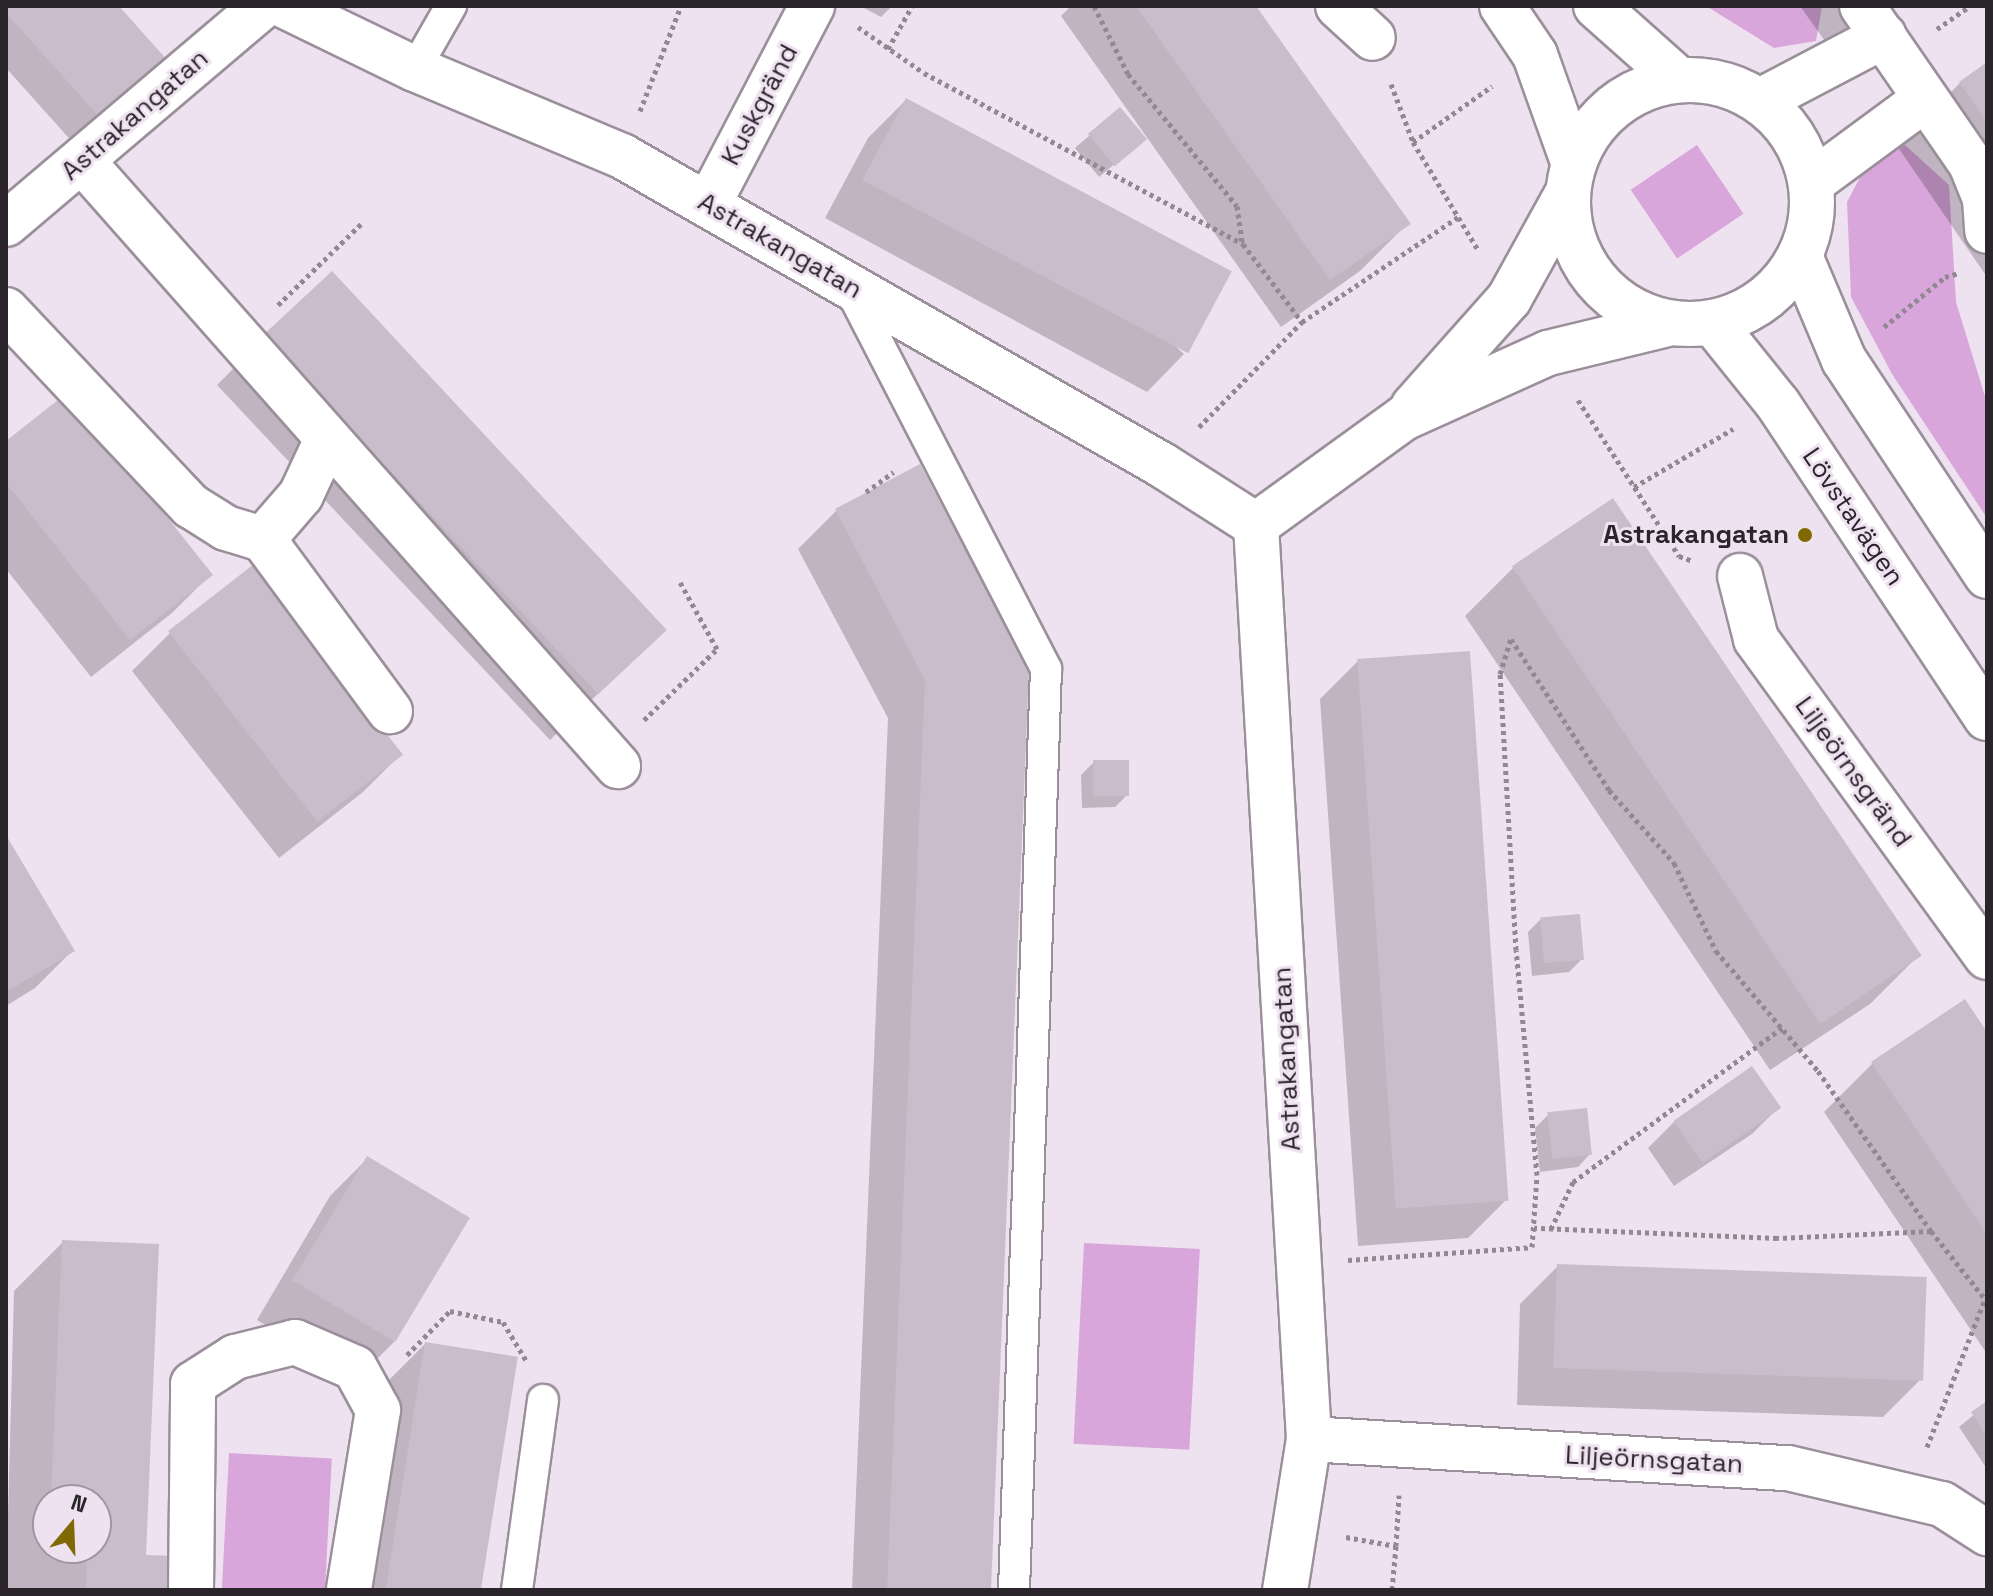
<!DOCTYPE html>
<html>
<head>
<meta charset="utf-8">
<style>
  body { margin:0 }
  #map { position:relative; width:1993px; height:1596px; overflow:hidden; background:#efe2f0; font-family:"Space Grotesk",sans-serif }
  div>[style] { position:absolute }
  .green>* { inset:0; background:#d9a6dc; transform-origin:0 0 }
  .shadow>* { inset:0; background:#0003; transform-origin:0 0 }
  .building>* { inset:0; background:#cabdcb; transform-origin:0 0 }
  .path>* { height:5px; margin-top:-2.5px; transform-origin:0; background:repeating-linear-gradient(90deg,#918892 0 4px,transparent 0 8px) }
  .roads { filter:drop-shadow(2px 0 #9b8f9b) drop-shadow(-2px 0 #9b8f9b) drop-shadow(0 2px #9b8f9b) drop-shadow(0 -2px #9b8f9b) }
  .lane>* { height:30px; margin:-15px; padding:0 15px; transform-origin:15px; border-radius:15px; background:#fff }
  .street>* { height:44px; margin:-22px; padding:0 22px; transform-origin:22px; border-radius:22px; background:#fff }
  .secondary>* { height:44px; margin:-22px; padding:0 22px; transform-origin:22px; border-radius:22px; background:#fff }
  .secondary>.ring { margin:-22px; padding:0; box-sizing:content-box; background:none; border:44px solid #fff; border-radius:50% }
  .dots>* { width:22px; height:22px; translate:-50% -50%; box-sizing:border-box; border:4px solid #efe2f0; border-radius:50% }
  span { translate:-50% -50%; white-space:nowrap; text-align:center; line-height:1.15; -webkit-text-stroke:6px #efe2f0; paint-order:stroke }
  .street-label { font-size:26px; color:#2a252a }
  .poi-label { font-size:26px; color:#2a252a; font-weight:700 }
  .right { translate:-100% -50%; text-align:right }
  .frame { position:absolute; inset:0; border:8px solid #2a252a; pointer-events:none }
  .north { position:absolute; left:32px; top:1484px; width:80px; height:80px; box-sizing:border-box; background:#efe2f0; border:2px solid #a096a1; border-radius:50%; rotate:19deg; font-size:22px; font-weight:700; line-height:32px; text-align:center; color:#2a252a }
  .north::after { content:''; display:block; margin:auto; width:28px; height:36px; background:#7f6900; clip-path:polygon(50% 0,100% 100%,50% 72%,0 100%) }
</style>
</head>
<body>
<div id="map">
  <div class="green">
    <i style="clip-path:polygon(1706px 6px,1822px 6px,1816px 41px,1774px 48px)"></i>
    <i style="left:1697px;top:145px;width:83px;height:80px;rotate:56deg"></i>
    <i style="clip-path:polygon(1905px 145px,1949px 185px,1956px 302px,1987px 403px,1987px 518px,1892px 374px,1851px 297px,1847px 202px,1865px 168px)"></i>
    <i style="left:1084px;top:1243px;width:116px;height:201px;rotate:3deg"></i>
    <i style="left:229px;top:1453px;width:103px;height:137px;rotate:3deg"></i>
  </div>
  <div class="shadow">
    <i style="clip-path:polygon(6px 6px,116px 6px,174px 71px,84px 155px,6px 68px)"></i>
    <i style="clip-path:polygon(860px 6px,892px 6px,881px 17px)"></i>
    <i style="clip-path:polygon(1071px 6px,1254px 6px,1408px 223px,1360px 271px,1281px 327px,1061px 16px)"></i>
    <i style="clip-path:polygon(1800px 6px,1880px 6px,1827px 44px)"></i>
    <i style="clip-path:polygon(1987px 65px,1987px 277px,1897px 146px,1960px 83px)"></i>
    <i style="clip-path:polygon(906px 100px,1184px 354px,1147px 392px,825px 218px,868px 138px)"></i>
    <i style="left:1120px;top:110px;width:38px;height:59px;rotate:50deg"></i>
    <i style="clip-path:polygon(265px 337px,664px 630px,550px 740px,217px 385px)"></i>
    <i style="clip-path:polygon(6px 444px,210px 575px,172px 613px,91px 677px,6px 569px)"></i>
    <i style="clip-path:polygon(919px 467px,989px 1590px,852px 1590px,888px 718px,798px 549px,836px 511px)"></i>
    <i style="clip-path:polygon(1513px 568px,1918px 956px,1870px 1004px,1770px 1070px,1465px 616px)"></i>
    <i style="clip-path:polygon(170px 633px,401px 754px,363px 792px,279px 858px,132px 671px)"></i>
    <i style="clip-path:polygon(1358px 661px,1506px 1200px,1468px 1238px,1358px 1246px,1320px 699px)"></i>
    <i style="clip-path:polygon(1094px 762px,1128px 794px,1115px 807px,1082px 808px,1081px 775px)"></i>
    <i style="clip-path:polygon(6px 839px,73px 950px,35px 988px,6px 1006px)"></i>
    <i style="clip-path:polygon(1541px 919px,1582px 959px,1569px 972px,1532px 976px,1528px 932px)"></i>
    <i style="clip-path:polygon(1987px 1036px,1987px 1354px,1824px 1112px,1872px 1064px)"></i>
    <i style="clip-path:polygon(1778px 1108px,1752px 1134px,1674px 1186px,1648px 1148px,1674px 1122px)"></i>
    <i style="clip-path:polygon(1548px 1115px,1590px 1154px,1578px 1167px,1540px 1172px,1535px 1128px)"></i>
    <i style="clip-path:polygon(368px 1158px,395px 1341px,357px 1379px,257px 1320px,330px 1196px)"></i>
    <i style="clip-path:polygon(evenodd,63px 1242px,144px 1557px,171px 1590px,6px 1590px,14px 1291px,63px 1242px,48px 1500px,96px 1500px,96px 1548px,48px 1548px,48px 1500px)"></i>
    <i style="clip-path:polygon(1558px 1266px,1921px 1379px,1883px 1417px,1517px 1405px,1520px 1304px)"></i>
    <i style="clip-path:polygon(425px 1344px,481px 1590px,347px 1590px,377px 1392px)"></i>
    <i style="clip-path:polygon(1987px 1404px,1987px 1464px,1985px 1466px,1959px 1427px)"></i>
  </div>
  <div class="building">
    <i style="clip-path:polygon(6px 6px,119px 6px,177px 71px,111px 130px,6px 13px)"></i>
    <i style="clip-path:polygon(1136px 6px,1256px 6px,1411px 224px,1330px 280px)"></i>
    <i style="clip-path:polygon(1987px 62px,1987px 122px,1959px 82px)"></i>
    <i style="left:906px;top:98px;width:369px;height:93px;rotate:28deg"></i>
    <i style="left:1120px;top:107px;width:42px;height:42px;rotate:50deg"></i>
    <i style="left:332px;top:271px;width:491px;height:94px;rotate:47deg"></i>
    <i style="clip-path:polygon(68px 392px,213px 575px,130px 640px,6px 483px,6px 441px)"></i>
    <i style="clip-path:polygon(920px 464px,1029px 670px,991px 1590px,887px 1590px,925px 680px,835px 509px)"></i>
    <i style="left:1613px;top:498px;width:552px;height:122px;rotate:56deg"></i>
    <i style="left:254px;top:564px;width:242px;height:109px;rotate:52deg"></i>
    <i style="left:1470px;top:651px;width:551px;height:113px;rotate:86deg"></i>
    <i style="left:1093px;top:760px;width:36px;height:36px"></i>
    <i style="clip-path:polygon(6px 835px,75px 951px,6px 992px)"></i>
    <i style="left:1580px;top:914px;width:46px;height:40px;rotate:85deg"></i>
    <i style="clip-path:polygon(1965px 999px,1987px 1032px,1987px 1234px,1871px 1062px)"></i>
    <i style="left:1752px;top:1066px;width:51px;height:96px;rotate:55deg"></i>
    <i style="left:1587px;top:1108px;width:47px;height:40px;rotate:84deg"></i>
    <i style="left:367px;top:1156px;width:120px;height:145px;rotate:31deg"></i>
    <i style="clip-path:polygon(62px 1240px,159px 1244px,146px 1555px,175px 1556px,173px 1590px,86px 1590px,87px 1553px,49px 1551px,96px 1548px,96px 1500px,51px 1500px)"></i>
    <i style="left:1557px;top:1264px;width:370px;height:104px;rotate:2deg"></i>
    <i style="left:425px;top:1342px;width:94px;height:251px;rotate:9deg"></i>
    <i style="clip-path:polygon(1987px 1401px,1987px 1437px,1971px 1412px)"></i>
  </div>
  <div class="path">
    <i style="left:1094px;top:6px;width:76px;rotate:63.4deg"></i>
    <i style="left:1128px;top:74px;width:171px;rotate:50.5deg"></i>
    <i style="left:1237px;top:206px;width:37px;rotate:82deg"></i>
    <i style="left:858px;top:27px;width:80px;rotate:34.9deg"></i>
    <i style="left:924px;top:73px;width:362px;rotate:28.2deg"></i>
    <i style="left:1243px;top:244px;width:98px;rotate:52.9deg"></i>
    <i style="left:1937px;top:29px;width:40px;rotate:-34.9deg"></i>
    <i style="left:888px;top:49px;width:49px;rotate:-60.8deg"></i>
    <i style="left:1391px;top:84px;width:62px;rotate:69.2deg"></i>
    <i style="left:1413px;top:142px;width:124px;rotate:58.9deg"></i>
    <i style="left:640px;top:111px;width:113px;rotate:-68.7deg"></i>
    <i style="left:1413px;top:142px;width:97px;rotate:-35.3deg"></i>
    <i style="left:278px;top:305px;width:116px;rotate:-44.3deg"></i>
    <i style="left:1884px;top:327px;width:79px;rotate:-39.3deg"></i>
    <i style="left:1945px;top:277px;width:15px;rotate:-16deg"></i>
    <i style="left:1578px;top:400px;width:186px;rotate:57.1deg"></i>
    <i style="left:1679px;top:556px;width:15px;rotate:20deg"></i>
    <i style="left:1199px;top:427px;width:147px;rotate:-45.6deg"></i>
    <i style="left:1302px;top:322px;width:188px;rotate:-33.9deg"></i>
    <i style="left:1634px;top:487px;width:115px;rotate:-30.4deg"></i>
    <i style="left:866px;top:492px;width:34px;rotate:-36deg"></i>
    <i style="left:644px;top:720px;width:102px;rotate:-44.2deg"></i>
    <i style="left:717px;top:649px;width:77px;rotate:-118.9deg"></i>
    <i style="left:1551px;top:1229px;width:52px;rotate:-64.9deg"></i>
    <i style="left:1573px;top:1182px;width:260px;rotate:-36.4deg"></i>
    <i style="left:1931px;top:1231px;width:87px;rotate:51.5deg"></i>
    <i style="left:1348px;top:1260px;width:184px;rotate:-4deg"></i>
    <i style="left:1532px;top:1247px;width:72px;rotate:-86deg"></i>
    <i style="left:1537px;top:1175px;width:226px;rotate:-95.3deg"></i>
    <i style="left:1516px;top:950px;width:276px;rotate:-93.3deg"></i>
    <i style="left:1500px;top:674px;width:37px;rotate:-73deg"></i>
    <i style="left:1511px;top:639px;width:180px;rotate:57deg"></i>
    <i style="left:1609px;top:790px;width:98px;rotate:48.3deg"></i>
    <i style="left:1674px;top:863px;width:98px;rotate:64.5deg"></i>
    <i style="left:1716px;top:951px;width:157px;rotate:49.6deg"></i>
    <i style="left:1818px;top:1071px;width:196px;rotate:54.8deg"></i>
    <i style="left:1931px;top:1231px;width:154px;rotate:177.4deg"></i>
    <i style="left:1777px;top:1238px;width:243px;rotate:-177.6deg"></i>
    <i style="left:407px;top:1355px;width:62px;rotate:-45.7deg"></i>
    <i style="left:450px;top:1311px;width:54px;rotate:11.7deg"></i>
    <i style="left:503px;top:1322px;width:47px;rotate:59deg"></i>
    <i style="left:1927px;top:1447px;width:159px;rotate:-68.6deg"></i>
    <i style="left:1346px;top:1537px;width:51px;rotate:10.2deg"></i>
    <i style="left:1396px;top:1546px;width:44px;rotate:95.2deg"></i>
    <i style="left:1396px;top:1546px;width:51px;rotate:-86.6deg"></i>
  </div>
  <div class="roads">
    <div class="lane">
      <i style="left:415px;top:69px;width:73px;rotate:-60.3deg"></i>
      <i style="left:848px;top:285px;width:432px;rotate:62.7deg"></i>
      <i style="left:1046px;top:669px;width:922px;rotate:91.99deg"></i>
      <i style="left:517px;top:1590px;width:192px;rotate:-82.2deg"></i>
    </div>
    <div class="street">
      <i style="left:285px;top:6px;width:144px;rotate:25.9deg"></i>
      <i style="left:415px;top:69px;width:225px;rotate:22.8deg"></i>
      <i style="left:622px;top:156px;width:622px;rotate:29.78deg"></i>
      <i style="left:1162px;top:465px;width:112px;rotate:32.6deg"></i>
      <i style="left:1338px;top:6px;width:47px;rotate:42.4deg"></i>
      <i style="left:1862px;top:6px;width:192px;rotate:55.4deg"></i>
      <i style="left:1971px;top:164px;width:38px;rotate:68deg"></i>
      <i style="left:1985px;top:199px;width:32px;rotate:86deg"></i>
      <i style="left:1760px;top:101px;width:140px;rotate:-27.7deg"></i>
      <i style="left:83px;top:162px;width:807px;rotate:48.47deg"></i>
      <i style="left:1811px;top:183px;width:142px;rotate:-36.4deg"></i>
      <i style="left:708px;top:205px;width:225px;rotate:-62.4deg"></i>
      <i style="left:6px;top:224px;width:337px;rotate:-40.3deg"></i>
      <i style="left:6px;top:310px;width:270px;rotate:46.7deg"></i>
      <i style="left:191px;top:506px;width:41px;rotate:32.2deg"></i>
      <i style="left:226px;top:528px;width:39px;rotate:17deg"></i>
      <i style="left:263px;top:539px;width:214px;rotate:53.6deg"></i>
      <i style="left:1413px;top:407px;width:144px;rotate:-48.4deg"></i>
      <i style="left:1509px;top:299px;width:120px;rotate:-61.1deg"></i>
      <i style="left:1256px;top:525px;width:916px;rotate:86.68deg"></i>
      <i style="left:1309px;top:1439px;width:153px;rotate:99deg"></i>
      <i style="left:1256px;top:525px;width:183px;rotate:-35.9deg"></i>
      <i style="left:1404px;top:418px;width:158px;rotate:-24.3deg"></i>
      <i style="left:1548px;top:353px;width:128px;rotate:-13.6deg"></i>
      <i style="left:263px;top:539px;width:58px;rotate:-49.2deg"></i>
      <i style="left:301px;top:495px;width:62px;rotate:-65.1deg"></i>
      <i style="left:1740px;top:576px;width:65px;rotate:75.7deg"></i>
      <i style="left:1756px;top:639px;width:393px;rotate:54deg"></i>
      <i style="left:1309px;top:1439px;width:480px;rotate:3.5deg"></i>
      <i style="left:1788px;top:1468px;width:158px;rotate:13.2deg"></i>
      <i style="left:1942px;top:1504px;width:54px;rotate:32.8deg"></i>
      <i style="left:191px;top:1590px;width:206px;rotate:-89.4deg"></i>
      <i style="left:193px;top:1384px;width:50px;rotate:-32.7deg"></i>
      <i style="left:235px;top:1357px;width:62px;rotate:-14deg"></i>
      <i style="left:295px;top:1342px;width:65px;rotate:23.4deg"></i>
      <i style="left:355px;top:1368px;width:48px;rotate:61.3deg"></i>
      <i style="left:378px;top:1410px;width:182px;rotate:99.2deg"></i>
    </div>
    <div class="secondary">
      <i style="left:1502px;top:6px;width:59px;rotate:56deg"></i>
      <i style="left:1535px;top:55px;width:114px;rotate:70.4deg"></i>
      <i style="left:1596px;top:6px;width:110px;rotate:41.7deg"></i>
      <i class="ring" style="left:1568px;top:80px;width:200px;height:200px"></i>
      <i style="left:1800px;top:256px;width:113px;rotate:67.1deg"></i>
      <i style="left:1844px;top:360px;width:259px;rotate:56.5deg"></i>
      <i style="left:1712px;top:322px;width:105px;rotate:51.2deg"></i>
      <i style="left:1778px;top:404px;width:377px;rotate:56.4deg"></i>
    </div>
  </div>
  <div class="dots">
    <i style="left:1805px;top:535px;background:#7f6900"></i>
  </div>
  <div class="street-label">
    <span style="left:760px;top:105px;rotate:-62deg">Kuskgränd</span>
    <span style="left:135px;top:115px;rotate:-41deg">Astrakangatan</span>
    <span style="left:780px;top:246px;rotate:30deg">Astrakangatan</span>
    <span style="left:1853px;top:517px;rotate:56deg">Lövstavägen</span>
    <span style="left:1853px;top:772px;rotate:54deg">Liljeörnsgränd</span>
    <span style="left:1287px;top:1059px;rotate:-93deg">Astrakangatan</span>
    <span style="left:1654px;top:1460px;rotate:3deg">Liljeörnsgatan</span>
  </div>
  <div class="poi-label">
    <span class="right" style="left:1789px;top:535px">Astrakangatan</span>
  </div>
  <div class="frame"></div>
  <div class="north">N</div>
</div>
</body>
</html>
